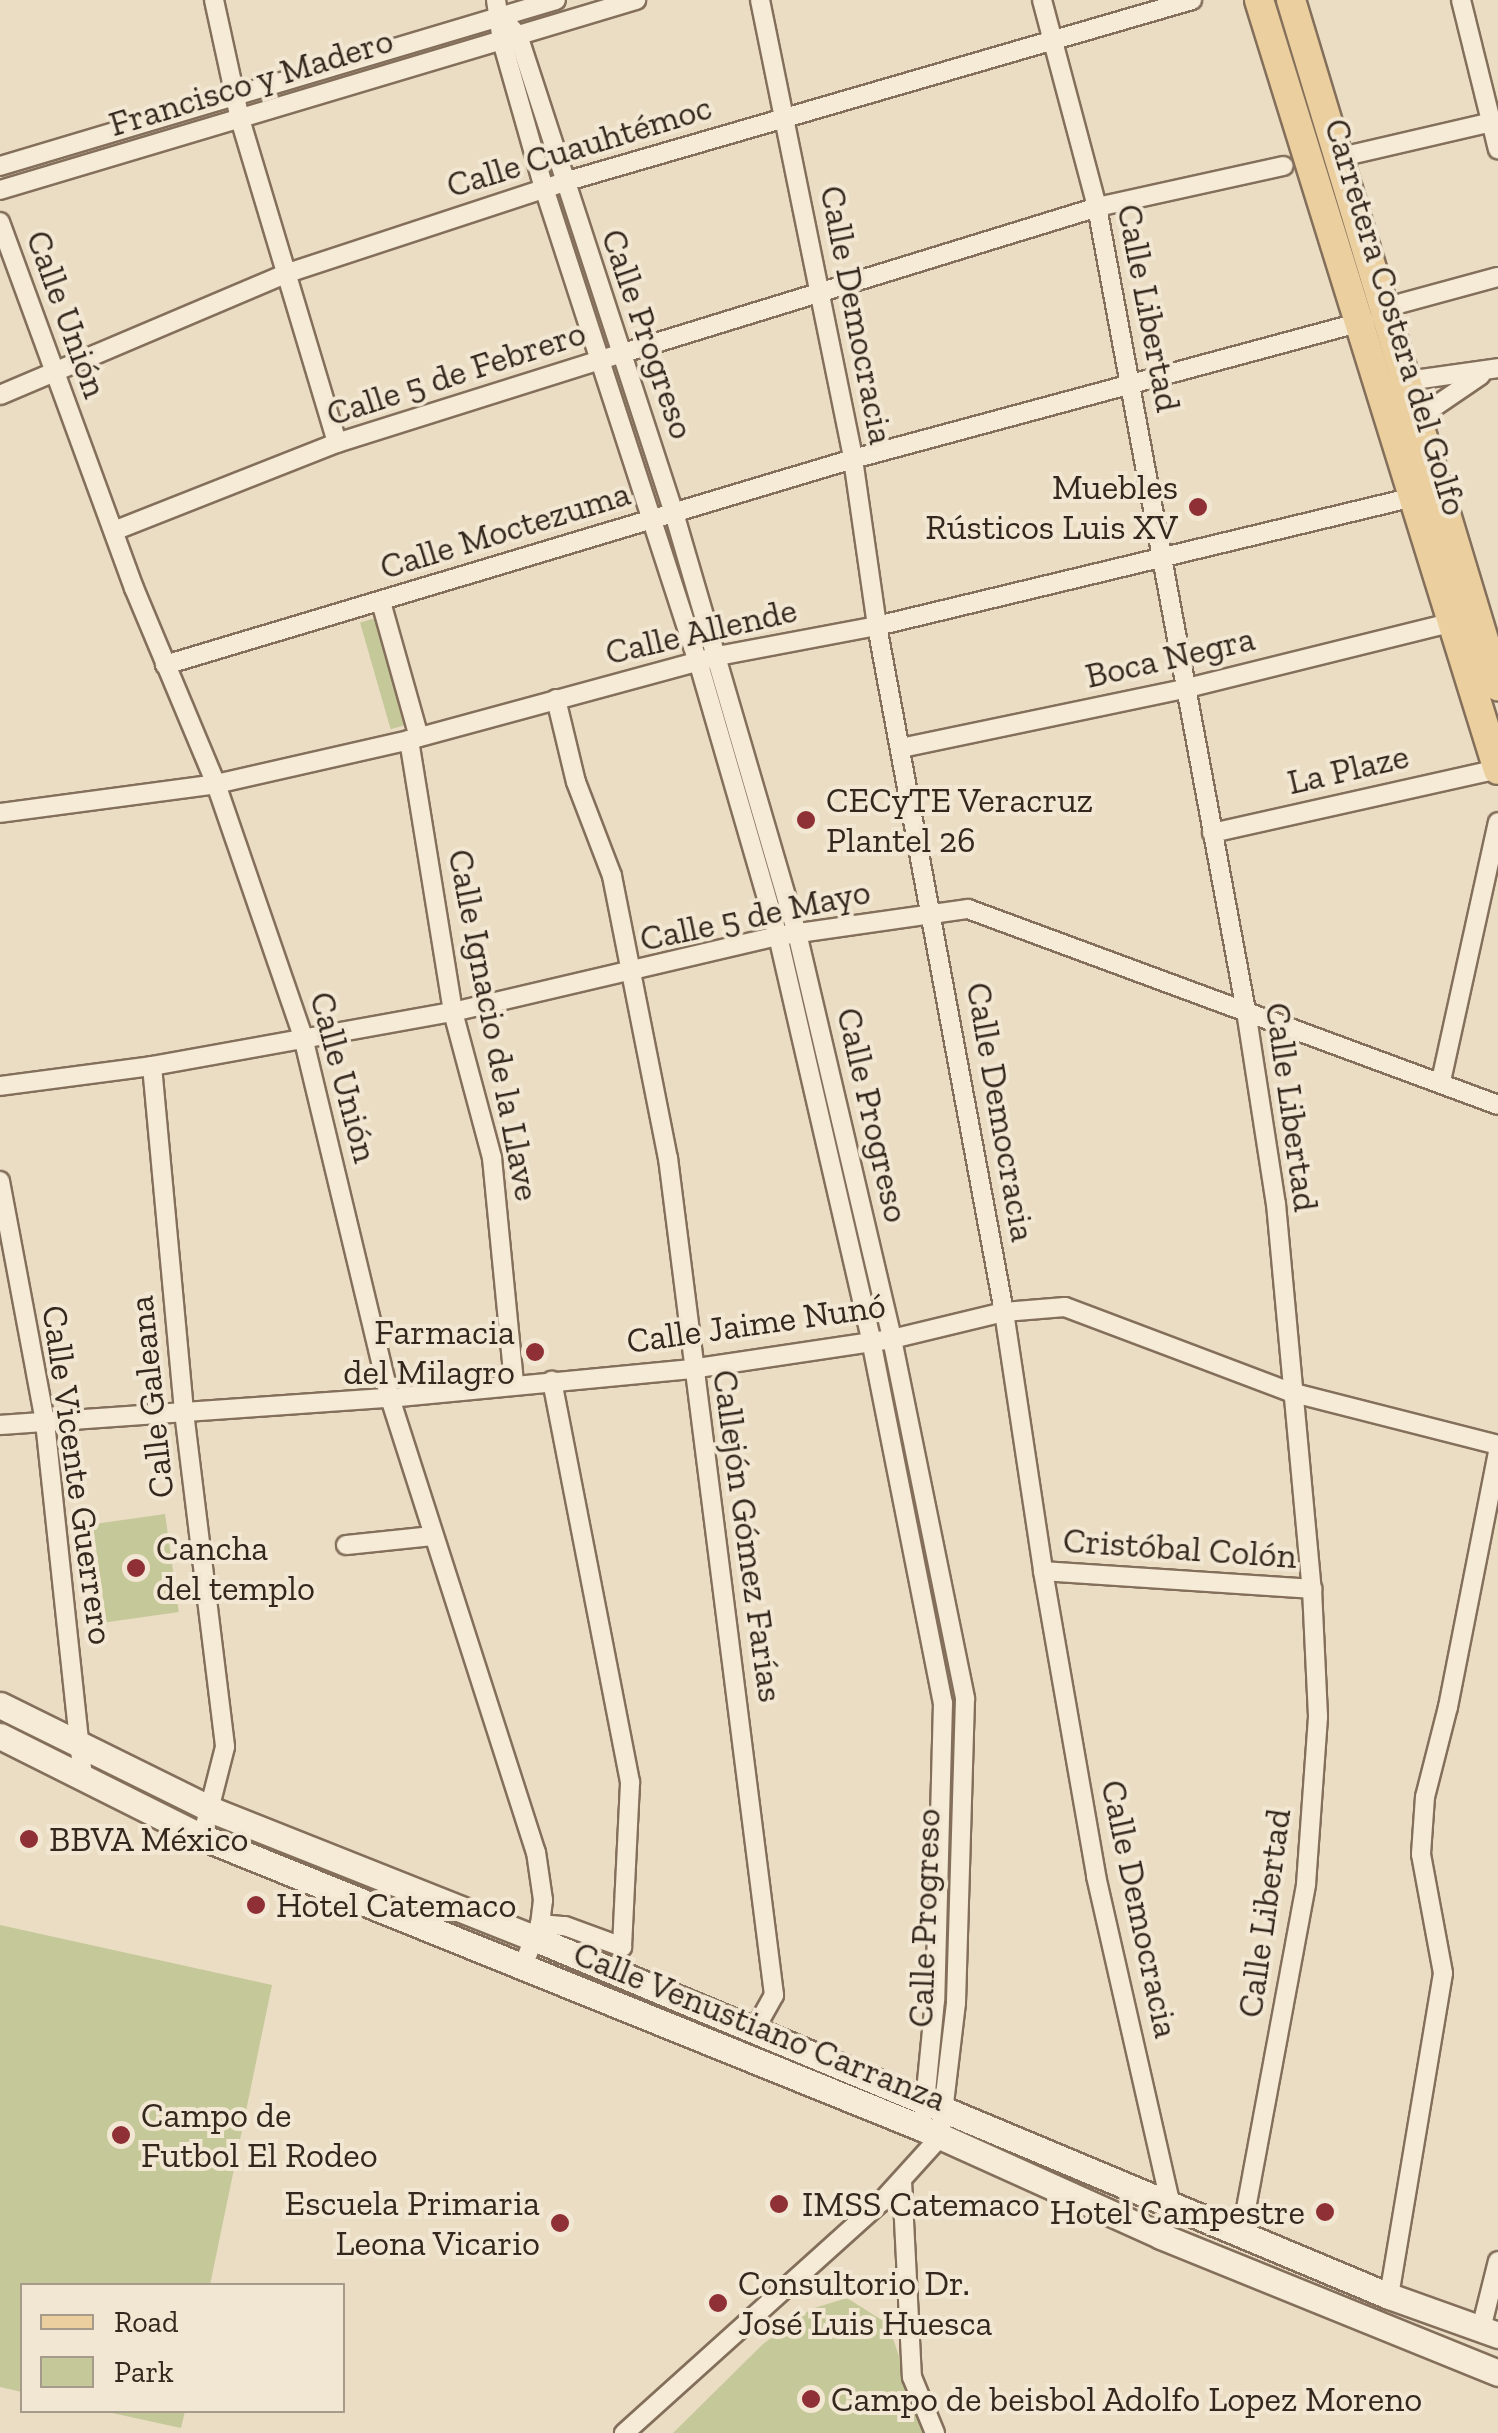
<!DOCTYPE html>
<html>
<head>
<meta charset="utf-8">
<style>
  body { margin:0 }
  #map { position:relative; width:1498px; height:2433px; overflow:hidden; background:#eaddc3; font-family:"Zilla Slab",serif }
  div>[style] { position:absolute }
  .green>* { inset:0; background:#c5c898; transform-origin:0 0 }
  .roads { filter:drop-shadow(2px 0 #836f5b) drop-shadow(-2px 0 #836f5b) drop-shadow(0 2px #836f5b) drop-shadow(0 -2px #836f5b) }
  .street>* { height:18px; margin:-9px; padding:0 9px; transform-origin:9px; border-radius:9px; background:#f6ebd6 }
  .secondary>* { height:25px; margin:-12.5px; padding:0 12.5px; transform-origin:12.5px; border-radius:12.5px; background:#f6ebd6 }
  .primary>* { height:28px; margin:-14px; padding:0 14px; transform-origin:14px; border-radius:14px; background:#ebcf9e }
  .dots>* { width:28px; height:28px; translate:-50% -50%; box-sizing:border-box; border:5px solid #f2e7d2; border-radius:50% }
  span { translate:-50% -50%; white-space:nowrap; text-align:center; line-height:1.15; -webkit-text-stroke:8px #f2e7d2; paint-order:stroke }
  .street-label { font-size:35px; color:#34281e }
  .poi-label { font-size:35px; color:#34281e }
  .right { translate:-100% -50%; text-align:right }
  .left { translate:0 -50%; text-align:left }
  .legend { position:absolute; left:20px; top:2283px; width:325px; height:130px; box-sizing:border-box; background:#f2e7d2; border:2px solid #a69b8a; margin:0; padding:12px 18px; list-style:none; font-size:30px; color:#34281e }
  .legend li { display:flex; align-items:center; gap:20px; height:50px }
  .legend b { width:50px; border:2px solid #a69b8a }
</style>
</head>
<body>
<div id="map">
  <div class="green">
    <i style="left:386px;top:615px;width:111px;height:27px;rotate:74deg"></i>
    <i style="left:165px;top:1514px;width:99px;height:73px;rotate:82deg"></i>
    <i style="clip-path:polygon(0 1925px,272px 1985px,210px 2285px,22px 2286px,22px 2392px,0 2387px)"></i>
    <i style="clip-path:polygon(847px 2298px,888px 2324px,925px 2433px,673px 2433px,763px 2344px,811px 2309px)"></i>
    <i style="clip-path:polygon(103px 2411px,185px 2410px,185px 2411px,181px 2428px)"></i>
  </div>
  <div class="roads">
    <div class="street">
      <i style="left:214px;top:0;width:122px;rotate:77.7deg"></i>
      <i style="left:240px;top:119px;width:338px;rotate:73.3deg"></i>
      <i style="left:496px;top:0;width:41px;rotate:81.7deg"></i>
      <i style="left:502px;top:41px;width:153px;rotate:74.1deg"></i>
      <i style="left:544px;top:188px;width:497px;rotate:72deg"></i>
      <i style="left:698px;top:661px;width:286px;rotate:73.8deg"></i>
      <i style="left:778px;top:936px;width:415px;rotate:77deg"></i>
      <i style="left:871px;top:1340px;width:370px;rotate:78.8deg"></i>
      <i style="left:943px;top:1703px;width:297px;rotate:91.5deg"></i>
      <i style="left:935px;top:2000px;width:114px;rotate:95.6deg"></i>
      <i style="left:760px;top:0;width:468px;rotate:78.5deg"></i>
      <i style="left:853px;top:459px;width:169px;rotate:81.8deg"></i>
      <i style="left:877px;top:626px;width:698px;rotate:79.51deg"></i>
      <i style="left:1004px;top:1312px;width:262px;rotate:81.4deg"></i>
      <i style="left:1043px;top:1571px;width:310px;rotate:80.1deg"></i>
      <i style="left:1096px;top:1876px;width:338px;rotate:77.2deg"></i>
      <i style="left:1171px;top:2206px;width:32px;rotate:108deg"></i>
      <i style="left:1042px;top:0;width:214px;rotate:75.1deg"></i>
      <i style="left:1097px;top:207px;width:818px;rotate:79.5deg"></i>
      <i style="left:1246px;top:1011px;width:195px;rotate:81.2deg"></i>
      <i style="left:1276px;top:1204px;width:387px;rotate:84.7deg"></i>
      <i style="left:1312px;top:1589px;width:128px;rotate:87.3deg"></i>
      <i style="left:1318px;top:1717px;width:168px;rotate:94.1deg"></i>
      <i style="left:1306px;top:1885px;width:357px;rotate:100.5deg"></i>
      <i style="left:1461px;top:0;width:154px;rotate:76.1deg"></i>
      <i style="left:501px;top:17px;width:25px;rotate:47deg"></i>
      <i style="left:518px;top:35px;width:503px;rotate:71.93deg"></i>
      <i style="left:674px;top:513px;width:438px;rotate:73.7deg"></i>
      <i style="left:797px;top:933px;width:417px;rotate:76.8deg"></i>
      <i style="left:892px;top:1339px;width:367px;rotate:78.5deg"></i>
      <i style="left:965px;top:1699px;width:304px;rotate:91.7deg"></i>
      <i style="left:956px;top:2003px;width:135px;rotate:96.8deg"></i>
      <i style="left:940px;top:2137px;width:88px;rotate:132.2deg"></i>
      <i style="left:881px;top:2202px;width:346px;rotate:138deg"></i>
      <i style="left:1337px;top:158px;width:159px;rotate:-13.1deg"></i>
      <i style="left:0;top:166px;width:580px;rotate:-16.62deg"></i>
      <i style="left:0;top:190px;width:664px;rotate:-16.63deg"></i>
      <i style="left:0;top:222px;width:390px;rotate:69.9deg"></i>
      <i style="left:134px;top:588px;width:212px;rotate:67.3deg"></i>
      <i style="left:216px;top:784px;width:268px;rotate:71deg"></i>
      <i style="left:303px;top:1037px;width:371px;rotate:76.5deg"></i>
      <i style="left:390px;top:1398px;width:477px;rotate:72.2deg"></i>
      <i style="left:536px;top:1852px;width:49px;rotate:81.7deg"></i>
      <i style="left:543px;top:1900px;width:24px;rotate:97deg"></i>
      <i style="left:540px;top:1924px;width:48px;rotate:112.2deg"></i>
      <i style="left:1402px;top:303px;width:99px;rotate:-15.2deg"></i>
      <i style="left:1400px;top:382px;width:99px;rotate:-8.1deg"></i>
      <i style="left:0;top:395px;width:313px;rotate:-23deg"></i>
      <i style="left:288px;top:273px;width:291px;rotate:-18.2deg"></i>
      <i style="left:564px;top:182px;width:654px;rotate:-16.16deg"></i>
      <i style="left:1412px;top:422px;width:83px;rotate:-34.3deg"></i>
      <i style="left:116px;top:530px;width:238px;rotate:-21.5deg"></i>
      <i style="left:337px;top:443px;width:297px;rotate:-17.5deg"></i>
      <i style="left:620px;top:354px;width:499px;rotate:-17.1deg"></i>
      <i style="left:1097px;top:207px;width:191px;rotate:-12.4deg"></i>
      <i style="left:381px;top:602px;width:140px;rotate:74.3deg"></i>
      <i style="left:165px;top:665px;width:718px;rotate:-16.67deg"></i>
      <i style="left:853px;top:459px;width:530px;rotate:-15.08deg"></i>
      <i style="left:556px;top:699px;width:85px;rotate:76.5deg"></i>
      <i style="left:576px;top:782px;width:101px;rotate:69deg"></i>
      <i style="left:612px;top:876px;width:288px;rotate:78.8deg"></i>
      <i style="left:668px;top:1158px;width:844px;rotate:82.78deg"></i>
      <i style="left:774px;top:1995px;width:41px;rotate:119.1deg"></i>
      <i style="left:409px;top:740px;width:276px;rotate:80.8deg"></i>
      <i style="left:453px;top:1012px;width:151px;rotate:75deg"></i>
      <i style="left:492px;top:1158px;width:226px;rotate:84.4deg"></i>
      <i style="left:901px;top:748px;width:292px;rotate:-11.8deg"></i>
      <i style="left:1187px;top:688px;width:274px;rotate:-13.9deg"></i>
      <i style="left:0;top:813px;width:218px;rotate:-7.6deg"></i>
      <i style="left:216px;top:784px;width:198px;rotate:-12.8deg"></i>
      <i style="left:409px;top:740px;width:320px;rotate:-15.2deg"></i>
      <i style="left:718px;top:656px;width:162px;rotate:-10.7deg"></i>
      <i style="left:877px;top:626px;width:552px;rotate:-13.51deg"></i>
      <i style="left:1212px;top:833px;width:293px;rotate:-12.6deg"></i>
      <i style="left:152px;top:1066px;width:347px;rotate:84.7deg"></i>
      <i style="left:184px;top:1412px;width:337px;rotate:83deg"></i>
      <i style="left:225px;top:1747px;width:93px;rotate:104.3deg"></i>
      <i style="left:1441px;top:1081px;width:265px;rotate:-77.6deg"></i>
      <i style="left:0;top:1086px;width:153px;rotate:-7.5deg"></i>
      <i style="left:152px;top:1066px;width:306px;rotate:-10.2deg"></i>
      <i style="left:453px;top:1012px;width:334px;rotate:-13.2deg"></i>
      <i style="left:778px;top:936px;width:192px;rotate:-8.1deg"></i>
      <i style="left:968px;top:909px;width:565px;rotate:20.29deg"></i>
      <i style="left:0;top:1181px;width:245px;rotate:79.4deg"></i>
      <i style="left:45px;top:1422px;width:359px;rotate:83.9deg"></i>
      <i style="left:0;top:1425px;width:391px;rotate:-4deg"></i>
      <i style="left:390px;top:1398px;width:302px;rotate:-5.5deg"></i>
      <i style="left:691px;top:1369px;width:203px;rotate:-8.5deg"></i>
      <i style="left:892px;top:1339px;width:115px;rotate:-13.6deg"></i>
      <i style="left:1004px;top:1312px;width:61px;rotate:-4.7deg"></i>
      <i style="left:1065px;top:1307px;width:241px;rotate:20.7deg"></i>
      <i style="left:1290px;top:1392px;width:215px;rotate:14.3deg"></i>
      <i style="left:346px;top:1545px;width:85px;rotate:-6deg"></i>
      <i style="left:1043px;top:1571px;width:270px;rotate:3.8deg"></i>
      <i style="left:540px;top:1924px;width:25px;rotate:5deg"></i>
      <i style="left:565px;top:1926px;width:61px;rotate:20.2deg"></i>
      <i style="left:622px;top:1947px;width:165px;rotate:-87.2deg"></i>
      <i style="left:630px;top:1782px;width:409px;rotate:-101deg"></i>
      <i style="left:902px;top:2181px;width:196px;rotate:87.1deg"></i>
      <i style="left:912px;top:2377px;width:61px;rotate:67.7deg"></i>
      <i style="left:1389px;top:2296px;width:327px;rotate:-80.5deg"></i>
      <i style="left:1443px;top:1973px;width:121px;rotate:-100.5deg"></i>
      <i style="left:1421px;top:1854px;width:57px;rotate:-86deg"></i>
      <i style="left:1425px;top:1797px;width:93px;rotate:-75.7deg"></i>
      <i style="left:1448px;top:1707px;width:261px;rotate:-78.9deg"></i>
      <i style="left:1481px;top:2329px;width:70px;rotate:-76deg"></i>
    </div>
    <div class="secondary">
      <i style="left:0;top:1705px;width:237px;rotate:26.3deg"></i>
      <i style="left:212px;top:1810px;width:347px;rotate:21.7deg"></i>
      <i style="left:534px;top:1938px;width:927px;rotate:22.72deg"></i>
      <i style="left:1389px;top:2296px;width:116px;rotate:19.7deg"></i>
      <i style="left:0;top:1736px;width:226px;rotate:26.6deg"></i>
      <i style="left:202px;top:1837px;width:777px;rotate:22.01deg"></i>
      <i style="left:922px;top:2128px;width:262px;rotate:24.3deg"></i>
      <i style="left:1161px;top:2236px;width:364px;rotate:22.1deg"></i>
    </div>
    <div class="primary">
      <i style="left:1259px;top:0;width:806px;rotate:72.76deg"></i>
      <i style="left:1291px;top:0;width:717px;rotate:73.21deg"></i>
    </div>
  </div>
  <div class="dots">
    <i style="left:1198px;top:507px;background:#8e3036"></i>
    <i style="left:806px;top:820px;background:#8e3036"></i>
    <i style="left:535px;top:1352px;background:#8e3036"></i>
    <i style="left:136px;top:1568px;background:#8e3036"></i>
    <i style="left:29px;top:1839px;background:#8e3036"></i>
    <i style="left:256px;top:1905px;background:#8e3036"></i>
    <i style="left:121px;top:2135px;background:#8e3036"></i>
    <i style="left:779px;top:2204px;background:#8e3036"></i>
    <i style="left:1325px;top:2212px;background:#8e3036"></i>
    <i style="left:560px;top:2223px;background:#8e3036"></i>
    <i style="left:718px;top:2303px;background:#8e3036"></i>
    <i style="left:811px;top:2399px;background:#8e3036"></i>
  </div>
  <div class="street-label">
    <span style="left:251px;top:82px;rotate:-17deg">Francisco y Madero</span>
    <span style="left:579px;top:146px;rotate:-17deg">Calle Cuauhtémoc</span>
    <span style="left:1149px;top:308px;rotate:79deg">Calle Libertad</span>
    <span style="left:67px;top:314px;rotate:70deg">Calle Unión</span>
    <span style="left:857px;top:315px;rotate:79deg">Calle Democracia</span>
    <span style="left:1396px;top:317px;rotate:73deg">Carretera Costera del Golfo</span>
    <span style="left:648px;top:334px;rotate:71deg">Calle Progreso</span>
    <span style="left:456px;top:373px;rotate:-18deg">Calle 5 de Febrero</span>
    <span style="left:505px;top:530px;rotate:-17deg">Calle Moctezuma</span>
    <span style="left:701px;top:631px;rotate:-13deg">Calle Allende</span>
    <span style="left:1170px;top:657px;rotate:-13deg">Boca Negra</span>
    <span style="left:1348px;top:769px;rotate:-13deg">La Plaze</span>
    <span style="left:755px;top:915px;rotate:-12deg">Calle 5 de Mayo</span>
    <span style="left:494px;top:1025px;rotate:79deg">Calle Ignacio de la Llave</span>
    <span style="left:344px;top:1077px;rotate:75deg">Calle Unión</span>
    <span style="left:1292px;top:1107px;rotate:82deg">Calle Libertad</span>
    <span style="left:1001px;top:1112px;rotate:80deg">Calle Democracia</span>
    <span style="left:873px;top:1115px;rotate:77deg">Calle Progreso</span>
    <span style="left:756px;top:1323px;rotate:-8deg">Calle Jaime Nunó</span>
    <span style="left:151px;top:1397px;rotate:-96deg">Calle Galeana</span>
    <span style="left:78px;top:1475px;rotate:82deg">Calle Vicente Guerrero</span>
    <span style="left:748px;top:1536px;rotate:82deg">Callejón Gómez Farías</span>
    <span style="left:1180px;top:1548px;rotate:4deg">Cristóbal Colón</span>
    <span style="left:1140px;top:1909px;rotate:78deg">Calle Democracia</span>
    <span style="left:1264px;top:1913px;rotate:-82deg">Calle Libertad</span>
    <span style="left:924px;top:1918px;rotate:-88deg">Calle Progreso</span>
    <span style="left:760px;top:2026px;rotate:22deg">Calle Venustiano Carranza</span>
  </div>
  <div class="poi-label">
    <span class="right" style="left:1178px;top:507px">Muebles<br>Rústicos Luis XV</span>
    <span class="left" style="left:826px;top:820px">CECyTE Veracruz<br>Plantel 26</span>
    <span class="right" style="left:515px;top:1352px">Farmacia<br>del Milagro</span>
    <span class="left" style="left:156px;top:1568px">Cancha<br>del templo</span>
    <span class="left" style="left:49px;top:1839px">BBVA México</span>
    <span class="left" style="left:276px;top:1905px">Hotel Catemaco</span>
    <span class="left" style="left:141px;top:2135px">Campo de<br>Futbol El Rodeo</span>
    <span class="right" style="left:540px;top:2223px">Escuela Primaria<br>Leona Vicario</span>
    <span class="left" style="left:802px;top:2204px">IMSS Catemaco</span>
    <span class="right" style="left:1305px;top:2212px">Hotel Campestre</span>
    <span class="left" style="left:738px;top:2303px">Consultorio Dr.<br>José Luis Huesca</span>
    <span class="left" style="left:831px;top:2399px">Campo de beisbol Adolfo Lopez Moreno</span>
  </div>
  <ul class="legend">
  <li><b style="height:12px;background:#ebcf9e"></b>Road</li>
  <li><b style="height:28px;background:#c5c898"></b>Park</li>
  </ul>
</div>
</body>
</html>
